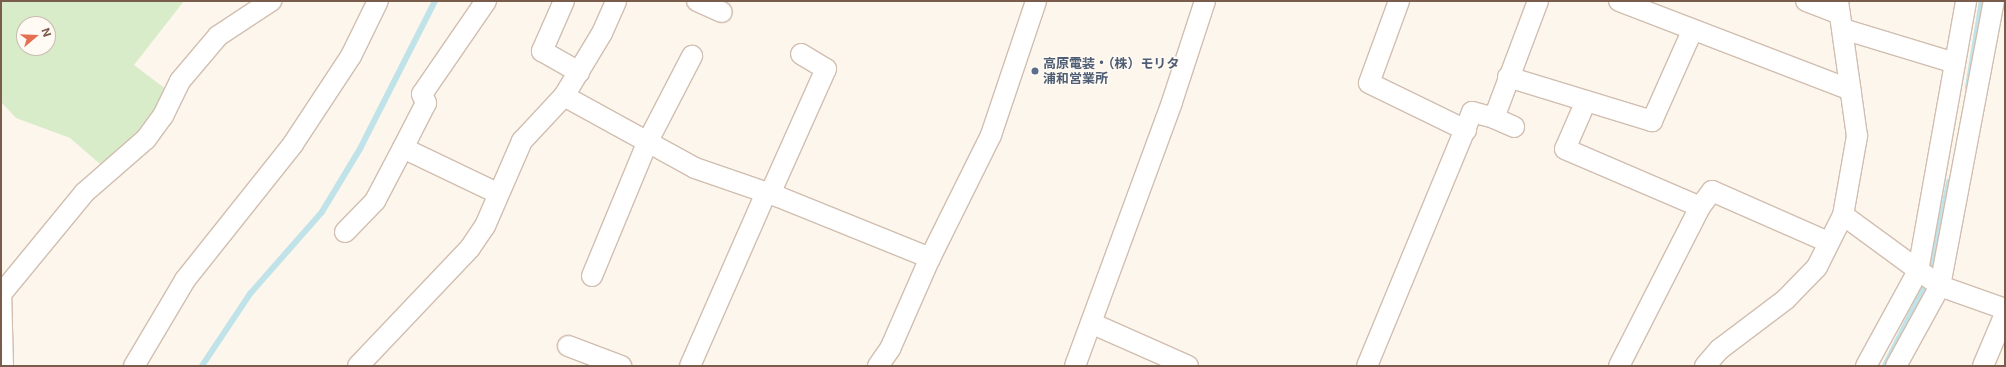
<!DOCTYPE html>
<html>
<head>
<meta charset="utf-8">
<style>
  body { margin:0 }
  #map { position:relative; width:2006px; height:367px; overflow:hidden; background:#fdf6ec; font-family:Inter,"Noto Sans JP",sans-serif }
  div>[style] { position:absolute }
  .green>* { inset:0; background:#d8ecc9 }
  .stream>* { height:5.5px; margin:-2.75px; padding:0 2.75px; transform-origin:2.75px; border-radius:2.75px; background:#bfe3e8 }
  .roads { filter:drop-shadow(1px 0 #d1beb0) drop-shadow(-1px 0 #d1beb0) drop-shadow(0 1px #d1beb0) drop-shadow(0 -1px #d1beb0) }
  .minor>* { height:20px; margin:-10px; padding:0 10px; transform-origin:10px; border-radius:10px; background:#fff }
  .dots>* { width:11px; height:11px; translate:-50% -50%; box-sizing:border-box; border:2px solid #fffaf3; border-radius:50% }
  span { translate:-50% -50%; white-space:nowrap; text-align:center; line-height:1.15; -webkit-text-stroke:3px #fffaf3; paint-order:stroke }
  .service-label { font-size:13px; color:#4e5e75; font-weight:700 }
  .left { translate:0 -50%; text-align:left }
  .frame { position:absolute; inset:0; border:2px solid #7a5c4d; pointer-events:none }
  .north { position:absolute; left:16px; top:16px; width:40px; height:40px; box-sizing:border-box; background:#fffaf3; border:1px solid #cabbb1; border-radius:50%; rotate:71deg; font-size:11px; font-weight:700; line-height:16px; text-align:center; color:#7a5c4d }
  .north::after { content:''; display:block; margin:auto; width:14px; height:18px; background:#e76f51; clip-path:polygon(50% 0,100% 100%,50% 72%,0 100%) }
</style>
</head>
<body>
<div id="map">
  <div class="green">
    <i style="clip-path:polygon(evenodd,1px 1px,184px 1px,134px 65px,171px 93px,141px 134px,107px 170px,70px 138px,16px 118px,1px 102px,1px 1px,24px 24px,48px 24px,48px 48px,24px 48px,24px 24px)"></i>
  </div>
  <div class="stream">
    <i style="left:1968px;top:88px;width:88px;rotate:-80.9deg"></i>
    <i style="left:1930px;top:274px;width:94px;rotate:-78.3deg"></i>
    <i style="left:202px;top:366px;width:87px;rotate:-56.3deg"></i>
    <i style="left:250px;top:294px;width:109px;rotate:-48.7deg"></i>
    <i style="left:322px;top:212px;width:74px;rotate:-58.9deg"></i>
    <i style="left:360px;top:149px;width:166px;rotate:-63.1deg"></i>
    <i style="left:1885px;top:366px;width:94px;rotate:-63.4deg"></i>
  </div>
  <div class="roads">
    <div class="minor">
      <i style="left:486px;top:1px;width:113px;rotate:124.5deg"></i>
      <i style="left:422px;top:94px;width:10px;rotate:66deg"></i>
      <i style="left:426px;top:103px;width:51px;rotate:117.1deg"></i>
      <i style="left:403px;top:148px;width:106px;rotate:25.6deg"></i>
      <i style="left:564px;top:1px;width:55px;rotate:113.7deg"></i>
      <i style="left:542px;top:51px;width:43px;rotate:29.6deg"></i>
      <i style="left:697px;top:1px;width:27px;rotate:24deg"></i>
      <i style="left:1399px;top:1px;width:87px;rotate:110.1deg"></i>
      <i style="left:1369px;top:83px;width:108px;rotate:25.9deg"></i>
      <i style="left:1619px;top:1px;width:248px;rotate:21deg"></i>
      <i style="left:1806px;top:1px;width:36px;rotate:21deg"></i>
      <i style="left:1838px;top:1px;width:136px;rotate:82deg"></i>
      <i style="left:1857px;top:136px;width:80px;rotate:100deg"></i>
      <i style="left:1843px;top:29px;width:117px;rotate:16.9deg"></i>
      <i style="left:1508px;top:77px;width:151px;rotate:17deg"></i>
      <i style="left:1652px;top:121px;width:98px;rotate:-66deg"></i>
      <i style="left:564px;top:96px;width:149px;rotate:28.8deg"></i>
      <i style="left:695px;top:168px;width:89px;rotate:19deg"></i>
      <i style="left:779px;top:197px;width:163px;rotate:22deg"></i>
      <i style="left:1586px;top:101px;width:52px;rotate:113.6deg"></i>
      <i style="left:1565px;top:149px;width:147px;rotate:23.2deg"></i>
      <i style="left:1494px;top:118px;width:125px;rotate:-69.4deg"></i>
      <i style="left:770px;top:194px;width:137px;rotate:-65.9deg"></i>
      <i style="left:826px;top:69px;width:29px;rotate:-149deg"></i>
      <i style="left:345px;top:232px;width:43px;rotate:-45.9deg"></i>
      <i style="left:375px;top:201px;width:60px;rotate:-62.2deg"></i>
      <i style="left:592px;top:276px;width:146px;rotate:-67.5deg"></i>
      <i style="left:648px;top:141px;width:96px;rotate:-62.6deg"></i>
      <i style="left:1px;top:290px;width:76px;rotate:88.5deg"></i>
      <i style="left:2px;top:293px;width:129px;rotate:-50.6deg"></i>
      <i style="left:84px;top:193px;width:82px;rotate:-41.1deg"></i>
      <i style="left:146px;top:139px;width:29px;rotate:-54deg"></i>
      <i style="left:163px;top:116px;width:39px;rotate:-64deg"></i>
      <i style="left:180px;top:81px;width:59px;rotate:-49.8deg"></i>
      <i style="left:218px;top:36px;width:64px;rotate:-33.4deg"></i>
      <i style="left:1091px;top:323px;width:106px;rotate:23.9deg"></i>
      <i style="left:568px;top:346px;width:57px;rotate:20.7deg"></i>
      <i style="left:134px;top:366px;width:100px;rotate:-59.3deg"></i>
      <i style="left:185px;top:280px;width:174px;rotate:-51.5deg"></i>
      <i style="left:293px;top:144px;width:105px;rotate:-56.6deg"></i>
      <i style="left:351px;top:56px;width:61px;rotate:-63.9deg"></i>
      <i style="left:358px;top:366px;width:163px;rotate:-46.5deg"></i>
      <i style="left:470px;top:248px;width:27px;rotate:-56deg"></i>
      <i style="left:485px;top:226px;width:93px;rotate:-66.5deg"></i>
      <i style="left:522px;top:141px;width:62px;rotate:-47deg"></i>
      <i style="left:564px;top:96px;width:74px;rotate:-58.9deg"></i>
      <i style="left:602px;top:33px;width:35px;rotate:-66deg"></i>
      <i style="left:690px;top:366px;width:189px;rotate:-66.3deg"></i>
      <i style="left:878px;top:366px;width:21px;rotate:-55deg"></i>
      <i style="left:890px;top:349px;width:99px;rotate:-66.3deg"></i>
      <i style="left:930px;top:258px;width:137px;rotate:-63.6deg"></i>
      <i style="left:991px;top:135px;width:141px;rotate:-71.4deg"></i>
      <i style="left:1075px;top:366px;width:281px;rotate:-69.8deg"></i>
      <i style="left:1172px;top:102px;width:106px;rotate:-71.9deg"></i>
      <i style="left:1367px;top:366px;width:275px;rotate:-67.5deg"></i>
      <i style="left:1472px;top:112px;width:23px;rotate:15deg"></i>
      <i style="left:1494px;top:118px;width:22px;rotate:24deg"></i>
      <i style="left:1619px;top:366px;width:178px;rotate:-63deg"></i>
      <i style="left:1700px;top:207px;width:20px;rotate:-53deg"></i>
      <i style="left:1712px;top:191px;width:127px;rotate:23.7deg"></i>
      <i style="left:1705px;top:366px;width:23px;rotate:-49deg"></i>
      <i style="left:1720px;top:349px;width:83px;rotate:-37.1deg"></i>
      <i style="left:1786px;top:299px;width:45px;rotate:-45.9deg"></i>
      <i style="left:1817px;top:267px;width:58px;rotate:-63.4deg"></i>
      <i style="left:1843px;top:215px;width:120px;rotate:36.2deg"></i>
      <i style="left:1940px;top:286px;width:69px;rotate:19.5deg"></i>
      <i style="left:1866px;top:366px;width:108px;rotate:-61.3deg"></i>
      <i style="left:1918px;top:271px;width:274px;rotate:-79.9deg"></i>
      <i style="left:1896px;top:366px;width:91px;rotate:-61.2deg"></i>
      <i style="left:1940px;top:286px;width:290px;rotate:-79.3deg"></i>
      <i style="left:1983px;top:366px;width:56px;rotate:-67.1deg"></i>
    </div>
  </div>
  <div class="dots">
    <i style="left:1035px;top:71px;background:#5c6f8a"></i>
  </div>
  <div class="service-label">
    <span class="left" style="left:1043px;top:71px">高原電装・（株）モリタ<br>浦和営業所</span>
  </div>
  <div class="frame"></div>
  <div class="north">N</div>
</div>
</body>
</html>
